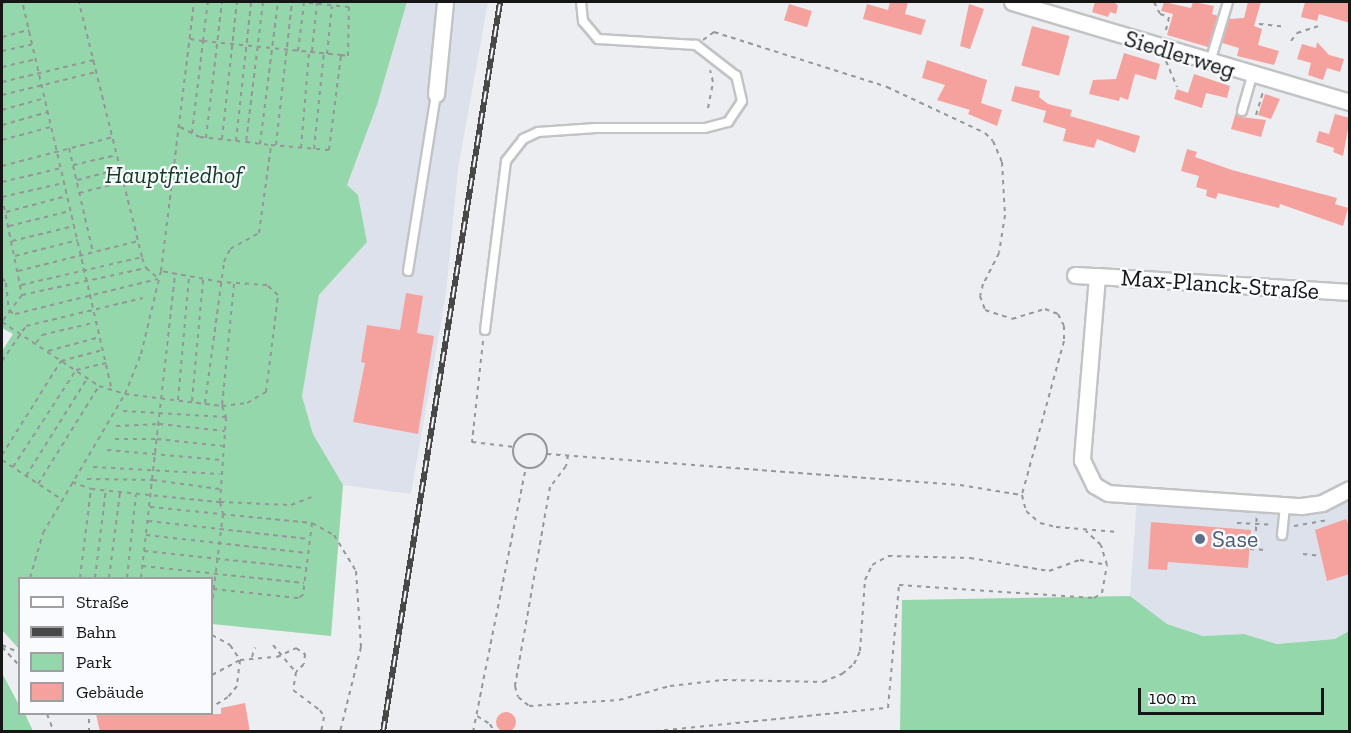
<!DOCTYPE html>
<html>
<head>
<meta charset="utf-8">
<style>
  body { margin:0 }
  #map { position:relative; width:1351px; height:733px; overflow:hidden; background:#edeef1; font-family:"Zilla Slab",serif }
  div>[style] { position:absolute }
  .built>* { inset:0; background:#dde1eb }
  .green>* { inset:0; background:#94d7ab }
  .building>* { inset:0; background:#f5a29e; transform-origin:0 0 }
  .round { border-radius:50% }
  .path>* { height:2px; margin-top:-1px; transform-origin:0; background:repeating-linear-gradient(90deg,#959698 0 4.5px,transparent 0 9px) }
  .path>.ring { margin:-1px; padding:0; box-sizing:content-box; background:none; border:2px solid #959698; border-radius:50% }
  .roads { filter:drop-shadow(2px 0 #c1c3c5) drop-shadow(-2px 0 #c1c3c5) drop-shadow(0 2px #c1c3c5) drop-shadow(0 -2px #c1c3c5) }
  .lane>* { height:8px; margin:-4px; padding:0 4px; transform-origin:4px; border-radius:4px; background:#fff }
  .street>* { height:15px; margin:-7.5px; padding:0 7.5px; transform-origin:7.5px; border-radius:7.5px; background:#fff }
  .rail>* { height:6px; margin-top:-3px; transform-origin:0; background:repeating-linear-gradient(90deg,#fafbfe 0 11px,#484849 0 22px); box-sizing:border-box; border-block:2px solid #484849 }
  .dots>* { width:16px; height:16px; translate:-50% -50%; box-sizing:border-box; border:3px solid #fafbfe; border-radius:50% }
  span { translate:-50% -50%; white-space:nowrap; text-align:center; line-height:1.15; -webkit-text-stroke:4.5px #fafbfe; paint-order:stroke }
  .street-label { font-size:24px; color:#161617 }
  .park-label { font-size:24px; color:#123a23; font-style:italic }
  .service-label { font-size:24px; color:#4e5e75 }
  .left { translate:0 -50%; text-align:left }
  .frame { position:absolute; inset:0; border:3px solid #161617; pointer-events:none }
  .legend { position:absolute; left:18px; top:577px; width:195px; height:138px; box-sizing:border-box; background:#fafbfe; border:2px solid #9f9fa2; margin:0; padding:8px 10px; list-style:none; font-size:18px; color:#161617 }
  .legend li { display:flex; align-items:center; gap:12px; height:30px }
  .legend b { width:30px; border:2px solid #9f9fa2 }
  .scale { position:absolute; left:1138px; top:688px; width:186px; height:27px; box-sizing:border-box; border:3px solid #161617; border-top:0; padding-left:8px; font-size:18px; line-height:21px; white-space:nowrap; color:#161617; -webkit-text-stroke:4px #fafbfe; paint-order:stroke }
</style>
</head>
<body>
<div id="map">
  <div class="built">
    <i style="clip-path:polygon(407px 2px,488px 2px,458px 169px,446px 294px,411px 494px,343px 485px,313px 434px,302px 396px,319px 295px,367px 242px,358px 195px,347px 185px,377px 105px)"></i>
    <i style="clip-path:polygon(1349px 491px,1349px 631px,1335px 639px,1277px 644px,1244px 634px,1203px 636px,1167px 624px,1130px 596px,1137px 497px,1285px 507px)"></i>
  </div>
  <div class="green">
    <i style="clip-path:polygon(2px 2px,407px 2px,377px 105px,347px 185px,358px 195px,367px 242px,319px 295px,302px 396px,313px 434px,343px 485px,331px 636px,212px 624px,212px 578px,20px 578px,19px 649px,2px 630px,2px 351px,13px 334px,2px 328px)"></i>
    <i style="clip-path:polygon(1130px 596px,1167px 624px,1203px 636px,1244px 634px,1277px 644px,1335px 639px,1349px 631px,1349px 731px,900px 731px,902px 600px)"></i>
    <i style="clip-path:polygon(2px 673px,19px 705px,20px 714px,25px 714px,33px 731px,2px 731px)"></i>
  </div>
  <div class="building">
    <i style="clip-path:polygon(890px 2px,908px 2px,905px 14px,926px 20px,921px 35px,863px 19px,867px 4px,888px 10px)"></i>
    <i style="clip-path:polygon(1095px 2px,1113px 2px,1118px 5px,1116px 14px,1110px 12px,1108px 17px,1092px 12px)"></i>
    <i style="clip-path:polygon(1164px 2px,1191px 8px,1193px 2px,1214px 6px,1212px 14px,1218px 16px,1208px 47px,1167px 35px,1173px 14px,1161px 11px)"></i>
    <i style="clip-path:polygon(1248px 2px,1261px 2px,1254px 26px,1262px 29px,1258px 45px,1279px 51px,1274px 65px,1237px 56px,1239px 48px,1222px 43px,1229px 19px,1244px 18px)"></i>
    <i style="clip-path:polygon(1305px 2px,1350px 2px,1350px 23px,1319px 14px,1317px 21px,1301px 17px)"></i>
    <i style="left:789px;top:4px;width:24px;height:17px;rotate:17deg"></i>
    <i style="clip-path:polygon(969px 4px,984px 9px,970px 49px,960px 46px)"></i>
    <i style="left:1032px;top:26px;width:39px;height:41px;rotate:15deg"></i>
    <i style="clip-path:polygon(1317px 42px,1329px 55px,1344px 59px,1340px 72px,1327px 68px,1323px 80px,1308px 75px,1311px 63px,1297px 59px,1302px 44px,1316px 48px)"></i>
    <i style="clip-path:polygon(1124px 53px,1160px 64px,1156px 80px,1135px 74px,1128px 100px,1120px 97px,1119px 101px,1089px 94px,1093px 80px,1116px 79px)"></i>
    <i style="clip-path:polygon(927px 60px,987px 80px,981px 103px,1002px 110px,997px 126px,968px 114px,970px 110px,937px 100px,945px 85px,922px 78px)"></i>
    <i style="clip-path:polygon(1194px 74px,1230px 86px,1227px 98px,1206px 93px,1202px 108px,1174px 99px,1177px 89px,1188px 93px)"></i>
    <i style="clip-path:polygon(1015px 86px,1040px 91px,1039px 97px,1048px 104px,1072px 110px,1070px 116px,1140px 136px,1135px 153px,1097px 139px,1094px 148px,1063px 141px,1066px 129px,1043px 122px,1046px 111px,1011px 101px)"></i>
    <i style="clip-path:polygon(1265px 94px,1280px 99px,1271px 119px,1258px 115px)"></i>
    <i style="clip-path:polygon(1236px 112px,1241px 117px,1266px 120px,1261px 137px,1231px 129px)"></i>
    <i style="clip-path:polygon(1335px 114px,1350px 118px,1343px 156px,1333px 152px,1334px 148px,1316px 142px,1319px 131px,1329px 134px)"></i>
    <i style="clip-path:polygon(1187px 149px,1197px 152px,1195px 157px,1232px 170px,1337px 198px,1335px 204px,1348px 208px,1343px 226px,1280px 204px,1279px 208px,1218px 193px,1216px 199px,1206px 196px,1207px 190px,1196px 187px,1199px 176px,1181px 171px)"></i>
    <i style="clip-path:polygon(406px 293px,423px 296px,417px 333px,434px 336px,418px 434px,353px 422px,365px 363px,361px 362px,367px 325px,400px 330px)"></i>
    <i style="clip-path:polygon(1346px 519px,1350px 527px,1350px 574px,1327px 581px,1315px 530px)"></i>
    <i style="clip-path:polygon(1151px 522px,1251px 530px,1248px 568px,1168px 562px,1167px 570px,1148px 569px)"></i>
    <i style="clip-path:polygon(245px 703px,250px 732px,100px 732px,96px 714px,221px 714px,221px 708px)"></i>
    <i class="round" style="left:496px;top:712px;width:20px;height:20px"></i>
  </div>
  <div class="path">
    <i style="left:263px;top:2px;width:141px;rotate:96.9deg"></i>
    <i style="left:246px;top:142px;width:24px;rotate:7deg"></i>
    <i style="left:300px;top:2px;width:49px;rotate:5.8deg"></i>
    <i style="left:1154px;top:2px;width:13px;rotate:63deg"></i>
    <i style="left:1160px;top:14px;width:9px;rotate:18deg"></i>
    <i style="left:1169px;top:17px;width:17px;rotate:103deg"></i>
    <i style="left:2px;top:3px;width:6px;rotate:-9deg"></i>
    <i style="left:23px;top:5px;width:394px;rotate:77deg"></i>
    <i style="left:1259px;top:24px;width:27px;rotate:6deg"></i>
    <i style="left:2px;top:37px;width:28px;rotate:-15deg"></i>
    <i style="left:190px;top:39px;width:13px;rotate:9deg"></i>
    <i style="left:203px;top:41px;width:39px;rotate:-83deg"></i>
    <i style="left:703px;top:40px;width:14px;rotate:-36deg"></i>
    <i style="left:714px;top:32px;width:182px;rotate:17.6deg"></i>
    <i style="left:887px;top:87px;width:108px;rotate:25.1deg"></i>
    <i style="left:985px;top:133px;width:11px;rotate:45deg"></i>
    <i style="left:993px;top:141px;width:23px;rotate:67deg"></i>
    <i style="left:1002px;top:162px;width:53px;rotate:86.8deg"></i>
    <i style="left:1005px;top:215px;width:38px;rotate:99deg"></i>
    <i style="left:999px;top:253px;width:35px;rotate:117deg"></i>
    <i style="left:983px;top:284px;width:12px;rotate:104deg"></i>
    <i style="left:980px;top:296px;width:15px;rotate:70deg"></i>
    <i style="left:985px;top:310px;width:28px;rotate:18deg"></i>
    <i style="left:1012px;top:319px;width:34px;rotate:-17deg"></i>
    <i style="left:1045px;top:309px;width:14px;rotate:21deg"></i>
    <i style="left:1058px;top:314px;width:13px;rotate:63deg"></i>
    <i style="left:1064px;top:326px;width:15px;rotate:90deg"></i>
    <i style="left:1064px;top:341px;width:160px;rotate:105.3deg"></i>
    <i style="left:1022px;top:495px;width:16px;rotate:76deg"></i>
    <i style="left:1026px;top:511px;width:18px;rotate:41deg"></i>
    <i style="left:1040px;top:523px;width:16px;rotate:14deg"></i>
    <i style="left:1056px;top:527px;width:62px;rotate:4.6deg"></i>
    <i style="left:1291px;top:41px;width:10px;rotate:-53deg"></i>
    <i style="left:1297px;top:33px;width:22px;rotate:-18deg"></i>
    <i style="left:2px;top:51px;width:30px;rotate:-12deg"></i>
    <i style="left:298px;top:51px;width:48px;rotate:-82.9deg"></i>
    <i style="left:312px;top:51px;width:48px;rotate:-84.1deg"></i>
    <i style="left:327px;top:54px;width:48px;rotate:-84.1deg"></i>
    <i style="left:1166px;top:61px;width:28px;rotate:67deg"></i>
    <i style="left:2px;top:67px;width:35px;rotate:-13deg"></i>
    <i style="left:2px;top:82px;width:95px;rotate:-13.4deg"></i>
    <i style="left:2px;top:95px;width:97px;rotate:-13.7deg"></i>
    <i style="left:708px;top:108px;width:26px;rotate:-79deg"></i>
    <i style="left:713px;top:82px;width:12px;rotate:-104deg"></i>
    <i style="left:2px;top:110px;width:45px;rotate:-15.6deg"></i>
    <i style="left:1256px;top:115px;width:24px;rotate:-73deg"></i>
    <i style="left:2px;top:125px;width:48px;rotate:-15.8deg"></i>
    <i style="left:180px;top:127px;width:22px;rotate:27deg"></i>
    <i style="left:200px;top:137px;width:46px;rotate:6.2deg"></i>
    <i style="left:192px;top:133px;width:93px;rotate:-83.2deg"></i>
    <i style="left:203px;top:41px;width:139px;rotate:5.8deg"></i>
    <i style="left:206px;top:138px;width:137px;rotate:-83.3deg"></i>
    <i style="left:222px;top:139px;width:138px;rotate:-83.8deg"></i>
    <i style="left:2px;top:140px;width:51px;rotate:-14.9deg"></i>
    <i style="left:236px;top:141px;width:140px;rotate:-83.8deg"></i>
    <i style="left:260px;top:144px;width:143px;rotate:-82.8deg"></i>
    <i style="left:276px;top:145px;width:144px;rotate:-83.6deg"></i>
    <i style="left:69px;top:148px;width:108px;rotate:77.1deg"></i>
    <i style="left:301px;top:148px;width:96px;rotate:-85.2deg"></i>
    <i style="left:314px;top:149px;width:97px;rotate:-84.1deg"></i>
    <i style="left:73px;top:165px;width:45px;rotate:-12.8deg"></i>
    <i style="left:2px;top:166px;width:115px;rotate:-14.6deg"></i>
    <i style="left:77px;top:180px;width:44px;rotate:-14.3deg"></i>
    <i style="left:2px;top:182px;width:61px;rotate:-13.3deg"></i>
    <i style="left:79px;top:193px;width:45px;rotate:-14deg"></i>
    <i style="left:2px;top:197px;width:100px;rotate:78.5deg"></i>
    <i style="left:22px;top:295px;width:34px;rotate:127deg"></i>
    <i style="left:2px;top:322px;width:116px;rotate:33.4deg"></i>
    <i style="left:99px;top:386px;width:27px;rotate:17deg"></i>
    <i style="left:125px;top:394px;width:98px;rotate:7.1deg"></i>
    <i style="left:222px;top:406px;width:25px;rotate:-7deg"></i>
    <i style="left:247px;top:403px;width:22px;rotate:-30deg"></i>
    <i style="left:266px;top:392px;width:98px;rotate:-82.9deg"></i>
    <i style="left:278px;top:295px;width:15px;rotate:-138deg"></i>
    <i style="left:267px;top:285px;width:46px;rotate:-176.3deg"></i>
    <i style="left:221px;top:282px;width:61px;rotate:-169.6deg"></i>
    <i style="left:2px;top:197px;width:63px;rotate:-12.9deg"></i>
    <i style="left:6px;top:212px;width:63px;rotate:-14.7deg"></i>
    <i style="left:9px;top:226px;width:63px;rotate:-13.8deg"></i>
    <i style="left:12px;top:241px;width:64px;rotate:-13.6deg"></i>
    <i style="left:15px;top:256px;width:65px;rotate:-14.3deg"></i>
    <i style="left:142px;top:258px;width:11px;rotate:68deg"></i>
    <i style="left:146px;top:268px;width:17px;rotate:40deg"></i>
    <i style="left:18px;top:271px;width:124px;rotate:-14deg"></i>
    <i style="left:2px;top:278px;width:6px;rotate:51deg"></i>
    <i style="left:6px;top:283px;width:28px;rotate:84deg"></i>
    <i style="left:9px;top:311px;width:7px;rotate:27deg"></i>
    <i style="left:15px;top:314px;width:147px;rotate:-13.8deg"></i>
    <i style="left:234px;top:284px;width:123px;rotate:95.6deg"></i>
    <i style="left:222px;top:406px;width:12px;rotate:70deg"></i>
    <i style="left:226px;top:417px;width:85px;rotate:94deg"></i>
    <i style="left:220px;top:502px;width:71px;rotate:2.4deg"></i>
    <i style="left:291px;top:505px;width:22px;rotate:-21deg"></i>
    <i style="left:21px;top:285px;width:124px;rotate:-13deg"></i>
    <i style="left:142px;top:257px;width:263px;rotate:-103.9deg"></i>
    <i style="left:22px;top:295px;width:127px;rotate:-12.3deg"></i>
    <i style="left:483px;top:341px;width:102px;rotate:96.2deg"></i>
    <i style="left:472px;top:442px;width:42px;rotate:6.8deg"></i>
    <i style="left:36px;top:343px;width:10px;rotate:-53deg"></i>
    <i style="left:42px;top:335px;width:57px;rotate:-13.3deg"></i>
    <i style="left:48px;top:351px;width:54px;rotate:-15.1deg"></i>
    <i style="left:2px;top:361px;width:42px;rotate:-55.6deg"></i>
    <i style="left:26px;top:326px;width:120px;rotate:-13.5deg"></i>
    <i style="left:178px;top:400px;width:123px;rotate:-84.9deg"></i>
    <i style="left:192px;top:401px;width:122px;rotate:-84.8deg"></i>
    <i style="left:205px;top:403px;width:142px;rotate:-82.3deg"></i>
    <i style="left:224px;top:262px;width:14px;rotate:-65deg"></i>
    <i style="left:230px;top:249px;width:33px;rotate:-29deg"></i>
    <i style="left:259px;top:233px;width:89px;rotate:-82.2deg"></i>
    <i style="left:271px;top:145px;width:58px;rotate:4.9deg"></i>
    <i style="left:329px;top:150px;width:96px;rotate:-82.8deg"></i>
    <i style="left:341px;top:55px;width:7px;rotate:8deg"></i>
    <i style="left:348px;top:56px;width:54px;rotate:-88.9deg"></i>
    <i style="left:123px;top:411px;width:103px;rotate:3.3deg"></i>
    <i style="left:116px;top:426px;width:43px;rotate:-2.7deg"></i>
    <i style="left:159px;top:424px;width:66px;rotate:6.1deg"></i>
    <i class="ring" style="left:513px;top:434px;width:32px;height:32px"></i>
    <i style="left:115px;top:439px;width:42px"></i>
    <i style="left:157px;top:439px;width:66px;rotate:6.1deg"></i>
    <i style="left:107px;top:450px;width:115px;rotate:5deg"></i>
    <i style="left:547px;top:454px;width:414px;rotate:4.3deg"></i>
    <i style="left:960px;top:485px;width:63px;rotate:9.2deg"></i>
    <i style="left:2px;top:455px;width:111px;rotate:-57.9deg"></i>
    <i style="left:61px;top:361px;width:43px;rotate:-14.7deg"></i>
    <i style="left:568px;top:455px;width:11px;rotate:100deg"></i>
    <i style="left:566px;top:466px;width:26px;rotate:127deg"></i>
    <i style="left:550px;top:487px;width:202px;rotate:100deg"></i>
    <i style="left:515px;top:686px;width:11px;rotate:75deg"></i>
    <i style="left:518px;top:697px;width:14px;rotate:39deg"></i>
    <i style="left:529px;top:706px;width:90px;rotate:-3.8deg"></i>
    <i style="left:619px;top:700px;width:53px;rotate:-15.4deg"></i>
    <i style="left:670px;top:686px;width:53px;rotate:-6.5deg"></i>
    <i style="left:723px;top:680px;width:100px;rotate:1.1deg"></i>
    <i style="left:823px;top:682px;width:21px;rotate:-23deg"></i>
    <i style="left:842px;top:674px;width:16px;rotate:-40deg"></i>
    <i style="left:854px;top:664px;width:14px;rotate:-65deg"></i>
    <i style="left:860px;top:651px;width:71px;rotate:-86deg"></i>
    <i style="left:865px;top:580px;width:17px;rotate:-65deg"></i>
    <i style="left:872px;top:565px;width:18px;rotate:-29deg"></i>
    <i style="left:888px;top:556px;width:82px;rotate:1.4deg"></i>
    <i style="left:970px;top:558px;width:80px;rotate:9.3deg"></i>
    <i style="left:1049px;top:571px;width:33px;rotate:-20deg"></i>
    <i style="left:1080px;top:560px;width:27px;rotate:10deg"></i>
    <i style="left:2px;top:460px;width:71px;rotate:33.5deg"></i>
    <i style="left:13px;top:467px;width:116px;rotate:-57deg"></i>
    <i style="left:76px;top:370px;width:31px;rotate:-13deg"></i>
    <i style="left:93px;top:467px;width:127px;rotate:3.2deg"></i>
    <i style="left:26px;top:476px;width:117px;rotate:-57.9deg"></i>
    <i style="left:87px;top:479px;width:66px;rotate:0.9deg"></i>
    <i style="left:153px;top:480px;width:67px;rotate:7.8deg"></i>
    <i style="left:72px;top:482px;width:20px;rotate:20deg"></i>
    <i style="left:91px;top:489px;width:130px;rotate:5.8deg"></i>
    <i style="left:220px;top:502px;width:12px;rotate:76deg"></i>
    <i style="left:223px;top:514px;width:90px;rotate:97deg"></i>
    <i style="left:38px;top:484px;width:115px;rotate:-58.1deg"></i>
    <i style="left:150px;top:507px;width:163px;rotate:5.6deg"></i>
    <i style="left:312px;top:523px;width:73px;rotate:97.1deg"></i>
    <i style="left:303px;top:595px;width:6px;rotate:149deg"></i>
    <i style="left:298px;top:598px;width:86px;rotate:-174deg"></i>
    <i style="left:148px;top:521px;width:162px;rotate:6.4deg"></i>
    <i style="left:312px;top:523px;width:25px;rotate:29deg"></i>
    <i style="left:334px;top:535px;width:42px;rotate:58.6deg"></i>
    <i style="left:356px;top:571px;width:76px;rotate:86.2deg"></i>
    <i style="left:361px;top:647px;width:88px;rotate:103.9deg"></i>
    <i style="left:1237px;top:523px;width:36px;rotate:3deg"></i>
    <i style="left:1294px;top:526px;width:35px;rotate:-10deg"></i>
    <i style="left:146px;top:535px;width:162px;rotate:6.4deg"></i>
    <i style="left:1250px;top:549px;width:16px;rotate:4deg"></i>
    <i style="left:1255px;top:549px;width:34px;rotate:-87deg"></i>
    <i style="left:144px;top:551px;width:164px;rotate:6deg"></i>
    <i style="left:1303px;top:554px;width:18px;rotate:6deg"></i>
    <i style="left:142px;top:566px;width:163px;rotate:6deg"></i>
    <i style="left:30px;top:578px;width:47px;rotate:-73.9deg"></i>
    <i style="left:43px;top:533px;width:161px;rotate:-59.5deg"></i>
    <i style="left:125px;top:394px;width:43px;rotate:-68.2deg"></i>
    <i style="left:141px;top:354px;width:85px;rotate:-76.5deg"></i>
    <i style="left:161px;top:271px;width:271px;rotate:-83deg"></i>
    <i style="left:80px;top:578px;width:90px;rotate:-83deg"></i>
    <i style="left:95px;top:578px;width:90px;rotate:-83deg"></i>
    <i style="left:109px;top:578px;width:87px;rotate:-82.7deg"></i>
    <i style="left:127px;top:578px;width:84px;rotate:-83.9deg"></i>
    <i style="left:141px;top:578px;width:305px;rotate:-83.6deg"></i>
    <i style="left:212px;top:635px;width:21px;rotate:29deg"></i>
    <i style="left:230px;top:645px;width:18px;rotate:56deg"></i>
    <i style="left:240px;top:660px;width:37px;rotate:-5deg"></i>
    <i style="left:277px;top:657px;width:21px;rotate:-25deg"></i>
    <i style="left:296px;top:648px;width:11px;rotate:34deg"></i>
    <i style="left:305px;top:654px;width:10px;rotate:96deg"></i>
    <i style="left:304px;top:664px;width:11px;rotate:135deg"></i>
    <i style="left:296px;top:672px;width:18px;rotate:99deg"></i>
    <i style="left:293px;top:690px;width:34px;rotate:37deg"></i>
    <i style="left:320px;top:710px;width:8px;rotate:60deg"></i>
    <i style="left:324px;top:717px;width:15px;rotate:101deg"></i>
    <i style="left:2px;top:645px;width:20px;rotate:24deg"></i>
    <i style="left:273px;top:645px;width:35px;rotate:50deg"></i>
    <i style="left:2px;top:647px;width:26px;rotate:47deg"></i>
    <i style="left:252px;top:657px;width:10px;rotate:-73deg"></i>
    <i style="left:212px;top:675px;width:32px;rotate:-28deg"></i>
    <i style="left:240px;top:660px;width:26px;rotate:97deg"></i>
    <i style="left:237px;top:686px;width:14px;rotate:129deg"></i>
    <i style="left:228px;top:697px;width:19px;rotate:148deg"></i>
    <i style="left:47px;top:714px;width:19px;rotate:69deg"></i>
    <i style="left:477px;top:716px;width:15px;rotate:32deg"></i>
    <i style="left:490px;top:724px;width:9px;rotate:63deg"></i>
    <i style="left:89px;top:732px;width:18px;rotate:-90deg"></i>
    <i style="left:473px;top:732px;width:270px;rotate:-78.7deg"></i>
    <i style="left:646px;top:732px;width:243px;rotate:-5.7deg"></i>
    <i style="left:888px;top:708px;width:123px;rotate:-84.9deg"></i>
    <i style="left:899px;top:585px;width:195px;rotate:3.8deg"></i>
    <i style="left:1094px;top:598px;width:9px;rotate:-32deg"></i>
    <i style="left:1102px;top:593px;width:28px;rotate:-80deg"></i>
    <i style="left:1107px;top:565px;width:21px;rotate:-107deg"></i>
    <i style="left:1101px;top:545px;width:21px;rotate:-137deg"></i>
  </div>
  <div class="roads">
    <div class="lane">
      <i style="left:1210px;top:62px;width:63px;rotate:-73.3deg"></i>
      <i style="left:1242px;top:111px;width:36px;rotate:-74deg"></i>
      <i style="left:408px;top:271px;width:179px;rotate:-81deg"></i>
      <i style="left:485px;top:330px;width:170px;rotate:-82.9deg"></i>
      <i style="left:506px;top:161px;width:28px;rotate:-52deg"></i>
      <i style="left:523px;top:139px;width:17px;rotate:-25deg"></i>
      <i style="left:538px;top:132px;width:58px;rotate:-3.9deg"></i>
      <i style="left:596px;top:128px;width:109px"></i>
      <i style="left:705px;top:128px;width:24px;rotate:-15deg"></i>
      <i style="left:728px;top:122px;width:25px;rotate:-56deg"></i>
      <i style="left:742px;top:101px;width:26px;rotate:-103deg"></i>
      <i style="left:736px;top:76px;width:51px;rotate:-142.2deg"></i>
      <i style="left:696px;top:45px;width:98px;rotate:-176.5deg"></i>
      <i style="left:598px;top:39px;width:23px;rotate:-130deg"></i>
      <i style="left:583px;top:21px;width:19px;rotate:-96deg"></i>
      <i style="left:1282px;top:535px;width:29px;rotate:-84deg"></i>
    </div>
    <div class="street">
      <i style="left:1012px;top:2px;width:352px;rotate:16.5deg"></i>
      <i style="left:436px;top:94px;width:92px;rotate:-84.4deg"></i>
      <i style="left:1075px;top:275px;width:22px;rotate:3deg"></i>
      <i style="left:1350px;top:292px;width:254px;rotate:-176.4deg"></i>
      <i style="left:1097px;top:276px;width:185px;rotate:94.7deg"></i>
      <i style="left:1082px;top:460px;width:28px;rotate:64deg"></i>
      <i style="left:1094px;top:485px;width:16px;rotate:30deg"></i>
      <i style="left:1108px;top:493px;width:193px;rotate:3.9deg"></i>
      <i style="left:1301px;top:506px;width:21px;rotate:-8deg"></i>
      <i style="left:1322px;top:503px;width:31px;rotate:-27deg"></i>
    </div>
  </div>
  <div class="rail">
    <i style="left:383px;top:732px;width:739px;rotate:-80.89deg"></i>
  </div>
  <div class="dots">
    <i style="left:1200px;top:539px;background:#5c6f8a"></i>
  </div>
  <div class="street-label">
    <span style="left:1180px;top:54px;rotate:17deg">Siedlerweg</span>
    <span style="left:1220px;top:284px;rotate:4deg">Max-Planck-Straße</span>
  </div>
  <div class="park-label">
    <span style="left:174px;top:175px">Hauptfriedhof</span>
  </div>
  <div class="service-label">
    <span class="left" style="left:1212px;top:539px">Sase</span>
  </div>
  <div class="frame"></div>
  <ul class="legend">
  <li><b style="height:8px;background:#fff"></b>Straße</li>
  <li><b style="height:8px;background:#484849"></b>Bahn</li>
  <li><b style="height:16px;background:#94d7ab"></b>Park</li>
  <li><b style="height:16px;background:#f5a29e"></b>Gebäude</li>
  </ul>
  <div class="scale">100 m</div>
</div>
</body>
</html>
